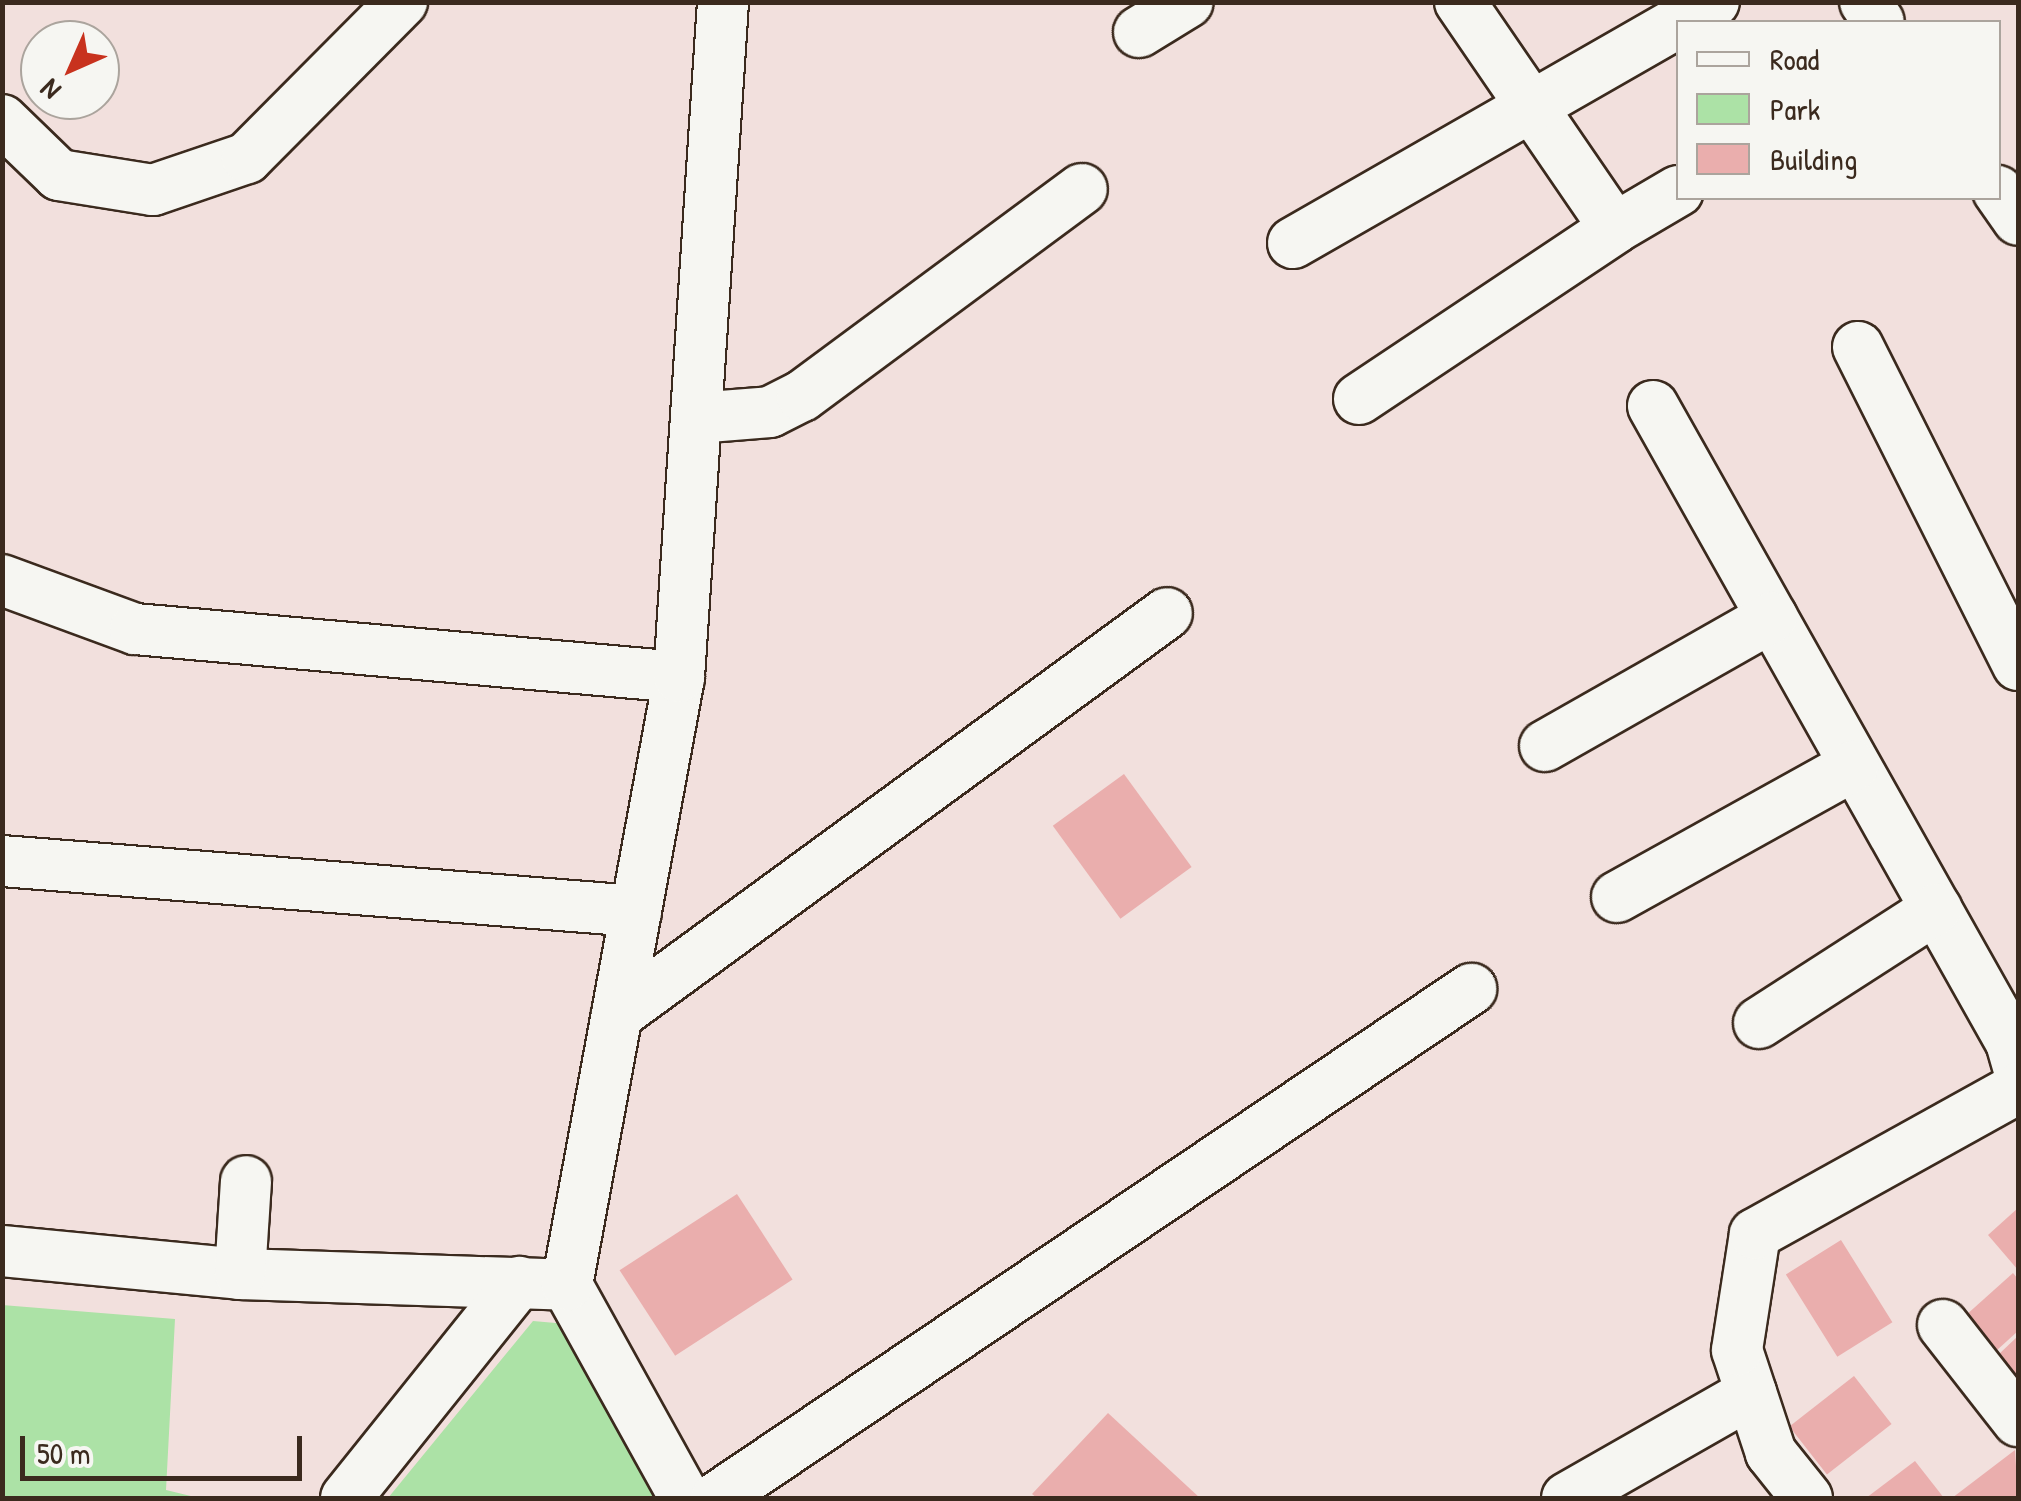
<!DOCTYPE html>
<html>
<head>
<meta charset="utf-8">
<style>
  body { margin:0 }
  #map { position:relative; width:2021px; height:1501px; overflow:hidden; background:#f2e0dd; font-family:"Patrick Hand",sans-serif }
  div>[style] { position:absolute }
  .green>* { inset:0; background:#ace2a6 }
  .building>* { inset:0; background:#eaaead; transform-origin:0 0 }
  .roads { filter:drop-shadow(2px 0 #3b2a1e) drop-shadow(-2px 0 #3b2a1e) drop-shadow(0 2px #3b2a1e) drop-shadow(0 -2px #3b2a1e) }
  .minor>* { height:50px; margin:-25px; padding:0 25px; transform-origin:25px; border-radius:25px; background:#f6f6f2 }
  span { translate:-50% -50%; white-space:nowrap; text-align:center; line-height:1.15; -webkit-text-stroke:9px #f6f6f2; paint-order:stroke }
  .frame { position:absolute; inset:0; border:5px solid #3b2a1e; pointer-events:none }
  .legend { position:absolute; left:1676px; top:20px; width:325px; height:180px; box-sizing:border-box; background:#f6f6f2; border:2px solid #aba49d; margin:0; padding:12px 18px; list-style:none; font-size:30px; color:#3b2a1e }
  .legend li { display:flex; align-items:center; gap:20px; height:50px }
  .legend b { width:50px; border:2px solid #aba49d }
  .north { position:absolute; left:20px; top:20px; width:100px; height:100px; box-sizing:border-box; background:#f6f6f2; border:2px solid #aba49d; border-radius:50%; rotate:225deg; font-size:28px; font-weight:700; line-height:40px; text-align:center; color:#3b2a1e }
  .north::after { content:''; display:block; margin:auto; width:35px; height:45px; background:#c8321e; clip-path:polygon(50% 0,100% 100%,50% 72%,0 100%) }
  .scale { position:absolute; left:20px; top:1436px; width:282px; height:45px; box-sizing:border-box; border:5px solid #3b2a1e; border-top:0; padding-left:12px; font-size:30px; line-height:35px; white-space:nowrap; color:#3b2a1e; -webkit-text-stroke:8px #f6f6f2; paint-order:stroke }
</style>
</head>
<body>
<div id="map">
  <div class="green">
    <i style="clip-path:polygon(2px 1305px,175px 1319px,166px 1490px,199px 1498px,3px 1498px)"></i>
    <i style="clip-path:polygon(533px 1321px,567px 1324px,594px 1390px,655px 1498px,388px 1498px)"></i>
  </div>
  <div class="building">
    <i style="left:1124px;top:774px;width:115px;height:88px;rotate:54deg"></i>
    <i style="left:737px;top:1194px;width:102px;height:140px;rotate:57deg"></i>
    <i style="clip-path:polygon(2018px 1208px,2018px 1270px,1988px 1235px)"></i>
    <i style="left:1841px;top:1240px;width:97px;height:65px;rotate:58deg"></i>
    <i style="clip-path:polygon(2013px 1273px,2018px 1279px,2018px 1331px,1996px 1351px,1965px 1316px)"></i>
    <i style="clip-path:polygon(2018px 1336px,2018px 1377px,1998px 1355px)"></i>
    <i style="left:1854px;top:1376px;width:61px;height:82px;rotate:52deg"></i>
    <i style="clip-path:polygon(1108px 1413px,1200px 1498px,1037px 1498px,1032px 1494px)"></i>
    <i style="clip-path:polygon(2015px 1450px,2018px 1498px,1952px 1498px)"></i>
    <i style="clip-path:polygon(1915px 1461px,1944px 1498px,1866px 1498px)"></i>
  </div>
  <div class="roads">
    <div class="minor">
      <i style="left:1460px;top:2px;width:274px;rotate:55.6deg"></i>
      <i style="left:1865px;top:2px;width:24px;rotate:55deg"></i>
      <i style="left:1139px;top:32px;width:57px;rotate:-31.5deg"></i>
      <i style="left:2px;top:120px;width:79px;rotate:44deg"></i>
      <i style="left:59px;top:175px;width:95px;rotate:9.1deg"></i>
      <i style="left:153px;top:190px;width:99px;rotate:-18.8deg"></i>
      <i style="left:247px;top:158px;width:220px;rotate:-45.2deg"></i>
      <i style="left:1998px;top:191px;width:35px;rotate:55deg"></i>
      <i style="left:1293px;top:243px;width:485px;rotate:-29.8deg"></i>
      <i style="left:1858px;top:347px;width:356px;rotate:63.3deg"></i>
      <i style="left:1359px;top:399px;width:308px;rotate:-33.7deg"></i>
      <i style="left:1615px;top:228px;width:73px;rotate:-30.4deg"></i>
      <i style="left:1653px;top:406px;width:730px;rotate:60.63deg"></i>
      <i style="left:2011px;top:1042px;width:26px;rotate:74deg"></i>
      <i style="left:696px;top:418px;width:74px;rotate:-4.6deg"></i>
      <i style="left:770px;top:412px;width:36px;rotate:-27deg"></i>
      <i style="left:802px;top:396px;width:348px;rotate:-36.5deg"></i>
      <i style="left:2px;top:580px;width:142px;rotate:20.2deg"></i>
      <i style="left:135px;top:629px;width:546px;rotate:5.04deg"></i>
      <i style="left:1545px;top:746px;width:261px;rotate:-29.6deg"></i>
      <i style="left:2px;top:861px;width:636px;rotate:4.51deg"></i>
      <i style="left:1617px;top:897px;width:270px;rotate:-29deg"></i>
      <i style="left:617px;top:1015px;width:681px;rotate:-36.16deg"></i>
      <i style="left:1759px;top:1023px;width:211px;rotate:-32.8deg"></i>
      <i style="left:2px;top:1251px;width:239px;rotate:5.5deg"></i>
      <i style="left:240px;top:1274px;width:327px;rotate:1.9deg"></i>
      <i style="left:240px;top:1274px;width:93px;rotate:-86.3deg"></i>
      <i style="left:1943px;top:1325px;width:122px;rotate:52deg"></i>
      <i style="left:346px;top:1498px;width:277px;rotate:-51.3deg"></i>
      <i style="left:685px;top:1498px;width:244px;rotate:-119deg"></i>
      <i style="left:567px;top:1285px;width:618px;rotate:-79.56deg"></i>
      <i style="left:679px;top:677px;width:676px;rotate:-86.27deg"></i>
      <i style="left:716px;top:1498px;width:911px;rotate:-33.99deg"></i>
      <i style="left:1567px;top:1498px;width:212px;rotate:-29.7deg"></i>
      <i style="left:1807px;top:1498px;width:58px;rotate:-128.7deg"></i>
      <i style="left:1771px;top:1453px;width:108px;rotate:-108.3deg"></i>
      <i style="left:1737px;top:1350px;width:117px;rotate:-81.2deg"></i>
      <i style="left:1755px;top:1234px;width:301px;rotate:-29deg"></i>
    </div>
  </div>
  <div class="frame"></div>
  <ul class="legend">
  <li><b style="height:12px;background:#f6f6f2"></b>Road</li>
  <li><b style="height:28px;background:#ace2a6"></b>Park</li>
  <li><b style="height:28px;background:#eaaead"></b>Building</li>
  </ul>
  <div class="north">N</div>
  <div class="scale">50 m</div>
</div>
</body>
</html>
